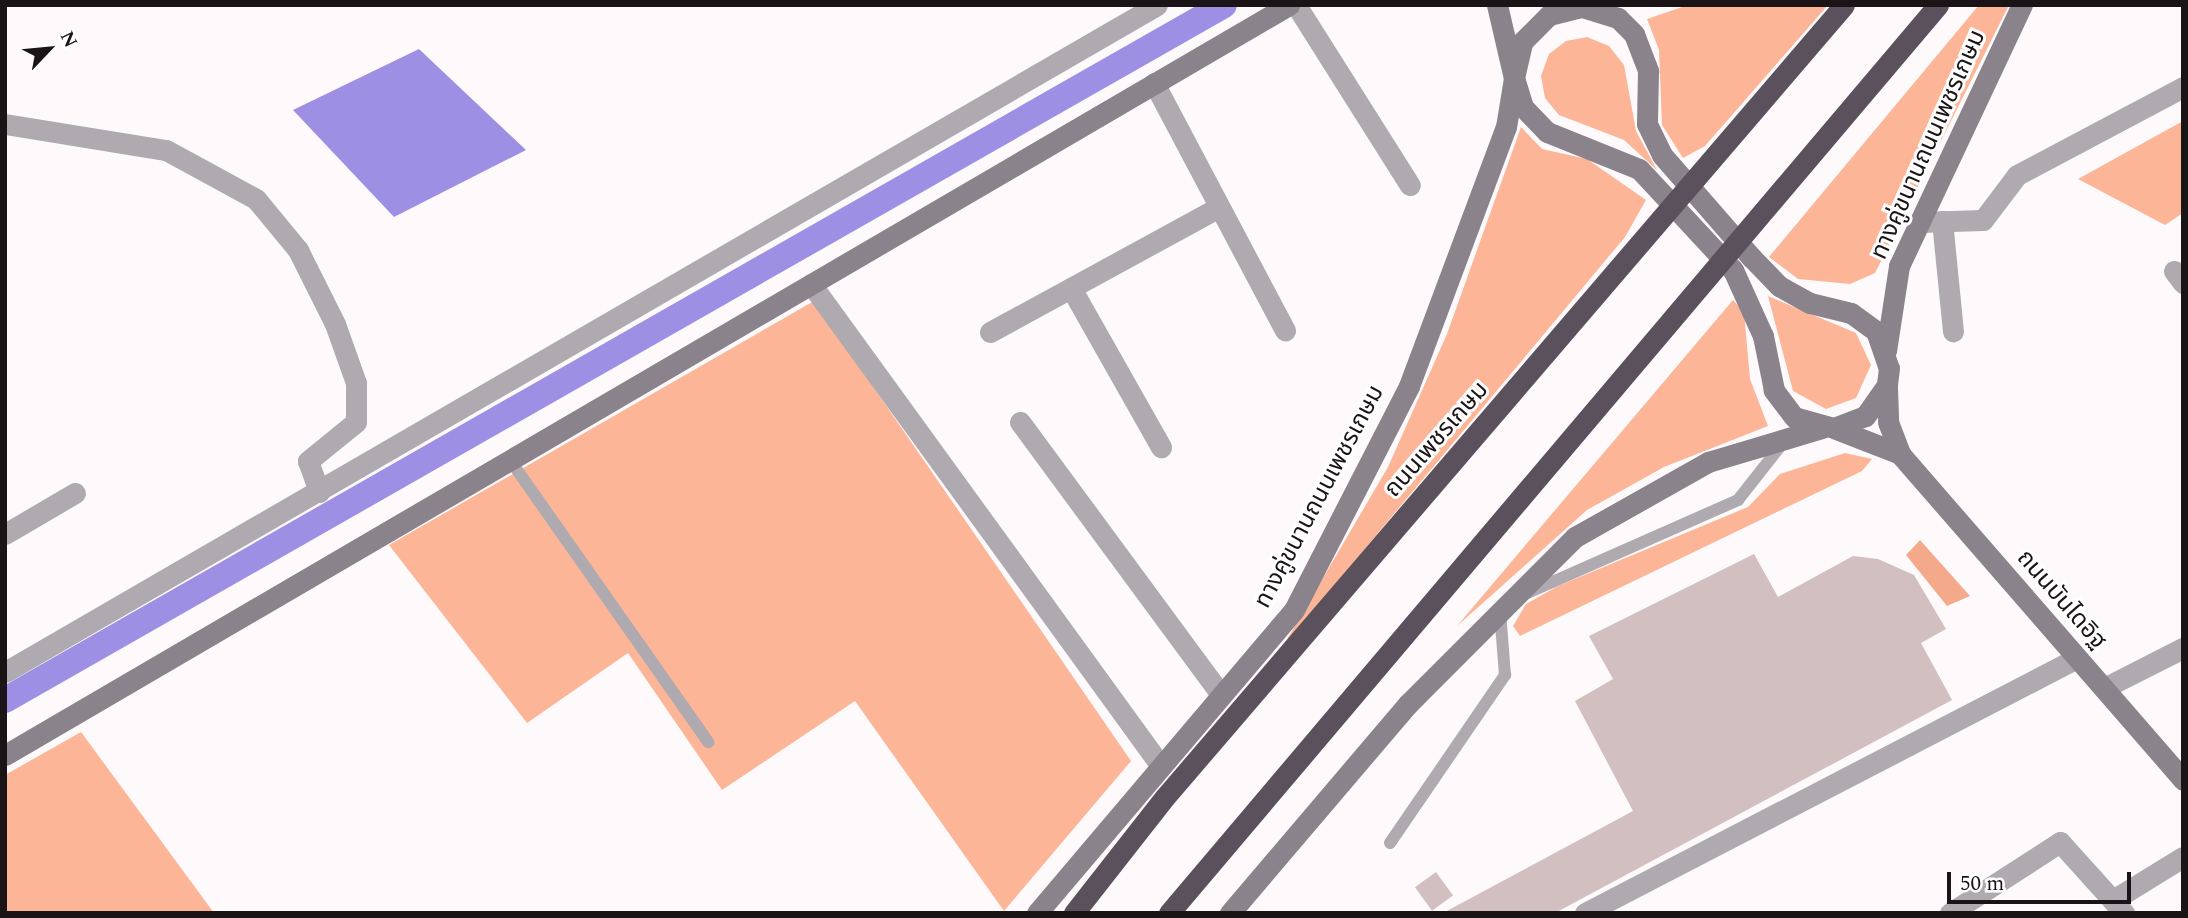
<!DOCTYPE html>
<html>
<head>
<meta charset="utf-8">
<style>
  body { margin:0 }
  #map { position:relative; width:2188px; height:918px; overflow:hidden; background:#fefafc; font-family:Spectral,"Noto Sans Thai",serif }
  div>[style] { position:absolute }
  .green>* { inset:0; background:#fcb597 }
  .forest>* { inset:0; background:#f4aa8a }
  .water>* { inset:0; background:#9c8fe4 }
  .canal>* { height:26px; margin:-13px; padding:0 13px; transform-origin:13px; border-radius:13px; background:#9c8fe4 }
  .building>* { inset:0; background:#d2bfbf; transform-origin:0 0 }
  .lane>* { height:12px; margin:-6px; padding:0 6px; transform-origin:6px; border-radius:6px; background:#afaab0 }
  .street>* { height:21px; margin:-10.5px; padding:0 10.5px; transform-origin:10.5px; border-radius:10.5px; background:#afaab0 }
  .secondary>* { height:21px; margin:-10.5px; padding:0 10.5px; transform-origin:10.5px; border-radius:10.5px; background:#8a838c }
  .highway>* { height:21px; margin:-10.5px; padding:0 10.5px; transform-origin:10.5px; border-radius:10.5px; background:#5a515c }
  span { translate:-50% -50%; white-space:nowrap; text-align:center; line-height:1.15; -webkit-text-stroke:6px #fff; paint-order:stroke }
  .street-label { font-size:24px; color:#1a1417 }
  .frame { position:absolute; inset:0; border:7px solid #1a1417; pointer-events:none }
  .north { position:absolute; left:14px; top:14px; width:70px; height:70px; -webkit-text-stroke:5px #fff; paint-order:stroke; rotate:64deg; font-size:19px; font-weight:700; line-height:28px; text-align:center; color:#1a1417 }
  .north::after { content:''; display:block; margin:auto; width:24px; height:32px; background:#1a1417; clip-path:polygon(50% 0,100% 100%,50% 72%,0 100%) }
  .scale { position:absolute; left:1947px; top:872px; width:184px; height:32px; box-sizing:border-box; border:4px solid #1a1417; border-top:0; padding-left:9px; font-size:21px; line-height:24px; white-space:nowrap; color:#1a1417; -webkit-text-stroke:5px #fff; paint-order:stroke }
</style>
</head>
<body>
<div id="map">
  <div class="green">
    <i style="clip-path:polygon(1688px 5px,1828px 5px,1705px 146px,1683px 158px,1662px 125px,1659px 50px,1647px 19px)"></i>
    <i style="clip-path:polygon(1979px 5px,2009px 5px,1875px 273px,1850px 284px,1798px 279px,1769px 257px)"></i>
    <i style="clip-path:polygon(1587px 37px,1609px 46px,1624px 65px,1636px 131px,1657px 170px,1624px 140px,1559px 115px,1545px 98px,1541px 76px,1549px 54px,1566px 41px)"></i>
    <i style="clip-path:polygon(2183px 121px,2183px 213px,2165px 225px,2078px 179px)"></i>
    <i style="clip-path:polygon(1521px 127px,1542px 149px,1587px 159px,1646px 200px,1625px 237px,1282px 648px,1388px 467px,1447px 334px)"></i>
    <i style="clip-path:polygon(1768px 296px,1856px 333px,1871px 365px,1856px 398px,1826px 409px,1793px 391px)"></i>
    <i style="clip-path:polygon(1733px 300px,1744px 312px,1750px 379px,1768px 426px,1664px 467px,1587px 510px,1457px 626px)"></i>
    <i style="clip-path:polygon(814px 301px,1131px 761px,1004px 911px,855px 701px,722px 790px,628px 653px,527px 723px,389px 545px)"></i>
    <i style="clip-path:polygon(1845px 453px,1872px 459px,1862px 471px,1520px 636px,1513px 626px,1526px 604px,1558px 586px,1748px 507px,1780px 474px)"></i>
    <i style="clip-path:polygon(81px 732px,214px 913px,5px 913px,5px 775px)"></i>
  </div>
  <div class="forest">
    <i style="clip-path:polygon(1920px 540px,1970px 596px,1947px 606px,1906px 555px)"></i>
  </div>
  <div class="water">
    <i style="clip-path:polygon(419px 49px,526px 150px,394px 217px,293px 110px)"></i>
  </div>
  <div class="canal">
    <i style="left:5px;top:700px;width:1403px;rotate:-29.69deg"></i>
  </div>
  <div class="building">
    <i style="clip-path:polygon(1754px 554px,1778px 597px,1853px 556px,1878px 559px,1914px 575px,1946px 629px,1921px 643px,1952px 700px,1555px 913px,1443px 913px,1633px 811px,1575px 701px,1613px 679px,1589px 636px)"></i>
    <i style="left:1436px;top:872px;width:29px;height:26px;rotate:54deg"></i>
  </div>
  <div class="lane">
    <i style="left:510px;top:460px;width:345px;rotate:54.9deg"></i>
    <i style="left:1525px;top:594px;width:233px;rotate:-23.8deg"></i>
    <i style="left:1738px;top:500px;width:78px;rotate:-51.8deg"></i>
    <i style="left:1390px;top:843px;width:204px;rotate:-55.6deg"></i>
    <i style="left:1505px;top:675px;width:63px;rotate:-94.5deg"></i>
  </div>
  <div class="street">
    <i style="left:1296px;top:5px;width:213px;rotate:57.7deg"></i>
    <i style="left:1154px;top:83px;width:280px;rotate:62.1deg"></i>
    <i style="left:5px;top:124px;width:163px;rotate:9.2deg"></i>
    <i style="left:166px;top:150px;width:102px;rotate:28.6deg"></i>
    <i style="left:256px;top:199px;width:66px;rotate:50.5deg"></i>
    <i style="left:298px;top:250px;width:83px;rotate:63.4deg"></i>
    <i style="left:335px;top:324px;width:63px;rotate:70.4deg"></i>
    <i style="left:356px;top:383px;width:39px;rotate:90deg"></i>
    <i style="left:356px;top:422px;width:62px;rotate:140.9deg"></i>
    <i style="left:308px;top:461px;width:33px;rotate:70deg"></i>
    <i style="left:1942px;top:221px;width:111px;rotate:84.3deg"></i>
    <i style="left:1920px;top:222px;width:63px;rotate:-1.8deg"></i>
    <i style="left:1983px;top:220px;width:56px;rotate:-52.9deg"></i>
    <i style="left:2017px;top:175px;width:188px;rotate:-27.9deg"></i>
    <i style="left:2174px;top:271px;width:15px;rotate:53deg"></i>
    <i style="left:811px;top:284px;width:596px;rotate:54.02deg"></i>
    <i style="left:1071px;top:288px;width:183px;rotate:60.5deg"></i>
    <i style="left:990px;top:332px;width:261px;rotate:-28.6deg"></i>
    <i style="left:1020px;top:422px;width:339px;rotate:53.6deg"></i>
    <i style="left:5px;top:534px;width:81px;rotate:-30.4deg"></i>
    <i style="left:5px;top:672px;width:1331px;rotate:-30.07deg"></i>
    <i style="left:2104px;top:688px;width:89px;rotate:-26.9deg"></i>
    <i style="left:2113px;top:900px;width:82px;rotate:-31.6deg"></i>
    <i style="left:1585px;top:913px;width:554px;rotate:-27.4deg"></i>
    <i style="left:1950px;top:913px;width:131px;rotate:-32.8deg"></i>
    <i style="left:2060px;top:842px;width:96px;rotate:48deg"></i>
  </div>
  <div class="secondary">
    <i style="left:1582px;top:7px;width:38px;rotate:17deg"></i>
    <i style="left:1618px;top:18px;width:23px;rotate:45deg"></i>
    <i style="left:1634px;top:34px;width:40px;rotate:69deg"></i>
    <i style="left:1648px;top:71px;width:53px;rotate:91.1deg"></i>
    <i style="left:1647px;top:124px;width:34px;rotate:64deg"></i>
    <i style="left:1662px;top:155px;width:137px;rotate:48.9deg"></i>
    <i style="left:1752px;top:258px;width:39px;rotate:46deg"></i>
    <i style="left:1779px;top:286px;width:35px;rotate:29deg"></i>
    <i style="left:1810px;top:303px;width:42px;rotate:13.7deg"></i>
    <i style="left:1851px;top:313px;width:31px;rotate:36deg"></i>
    <i style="left:1876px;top:331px;width:39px;rotate:71deg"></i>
    <i style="left:1889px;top:368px;width:17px;rotate:97deg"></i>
    <i style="left:1887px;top:385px;width:38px;rotate:125deg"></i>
    <i style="left:1865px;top:416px;width:33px;rotate:159deg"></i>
    <i style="left:1834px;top:428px;width:41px;rotate:-164.6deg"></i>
    <i style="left:1794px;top:417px;width:34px;rotate:-127deg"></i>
    <i style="left:1774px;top:390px;width:55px;rotate:-101.5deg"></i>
    <i style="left:1763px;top:336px;width:72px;rotate:-114.4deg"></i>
    <i style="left:1733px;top:270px;width:138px;rotate:-132.9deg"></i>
    <i style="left:1639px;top:169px;width:99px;rotate:-158.1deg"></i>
    <i style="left:1547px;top:132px;width:35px;rotate:-134deg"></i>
    <i style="left:1523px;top:107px;width:30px;rotate:-107deg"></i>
    <i style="left:1514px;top:78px;width:37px;rotate:-77deg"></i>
    <i style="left:1522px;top:42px;width:38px;rotate:-45deg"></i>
    <i style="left:1549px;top:15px;width:34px;rotate:-14deg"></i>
    <i style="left:1886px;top:351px;width:86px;rotate:-81.3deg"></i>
    <i style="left:1899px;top:266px;width:289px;rotate:-64.8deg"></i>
    <i style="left:1887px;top:388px;width:34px;rotate:88deg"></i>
    <i style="left:1888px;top:422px;width:34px;rotate:69deg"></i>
    <i style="left:1836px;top:429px;width:69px;rotate:21.3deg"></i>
    <i style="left:1900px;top:454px;width:432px;rotate:49deg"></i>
    <i style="left:5px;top:755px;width:1487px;rotate:-30.29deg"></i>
    <i style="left:1037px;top:913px;width:397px;rotate:-49.7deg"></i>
    <i style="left:1294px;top:610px;width:252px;rotate:-62.8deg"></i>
    <i style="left:1409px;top:386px;width:277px;rotate:-69.5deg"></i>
    <i style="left:1506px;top:127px;width:50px;rotate:-80.7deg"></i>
    <i style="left:1514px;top:78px;width:75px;rotate:-103.1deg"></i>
    <i style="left:1230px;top:913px;width:275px;rotate:-49.6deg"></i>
    <i style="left:1408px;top:704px;width:236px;rotate:-45deg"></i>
    <i style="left:1575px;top:537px;width:153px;rotate:-29.4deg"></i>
    <i style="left:1708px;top:462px;width:119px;rotate:-16.6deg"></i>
  </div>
  <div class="highway">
    <i style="left:1074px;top:913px;width:147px;rotate:-51.9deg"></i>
    <i style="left:1165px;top:797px;width:1043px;rotate:-49.39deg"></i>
    <i style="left:1169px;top:913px;width:1190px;rotate:-49.74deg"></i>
  </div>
  <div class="street-label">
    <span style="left:1929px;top:145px;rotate:-66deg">ทางคู่ขนานถนนเพชรเกษม</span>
    <span style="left:1437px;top:440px;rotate:-49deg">ถนนเพชรเกษม</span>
    <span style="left:1320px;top:497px;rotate:-62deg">ทางคู่ขนานถนนเพชรเกษม</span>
    <span style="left:2061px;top:600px;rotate:49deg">ถนนบันไดอิฐ</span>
  </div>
  <div class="frame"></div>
  <div class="north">N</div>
  <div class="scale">50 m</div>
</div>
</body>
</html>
